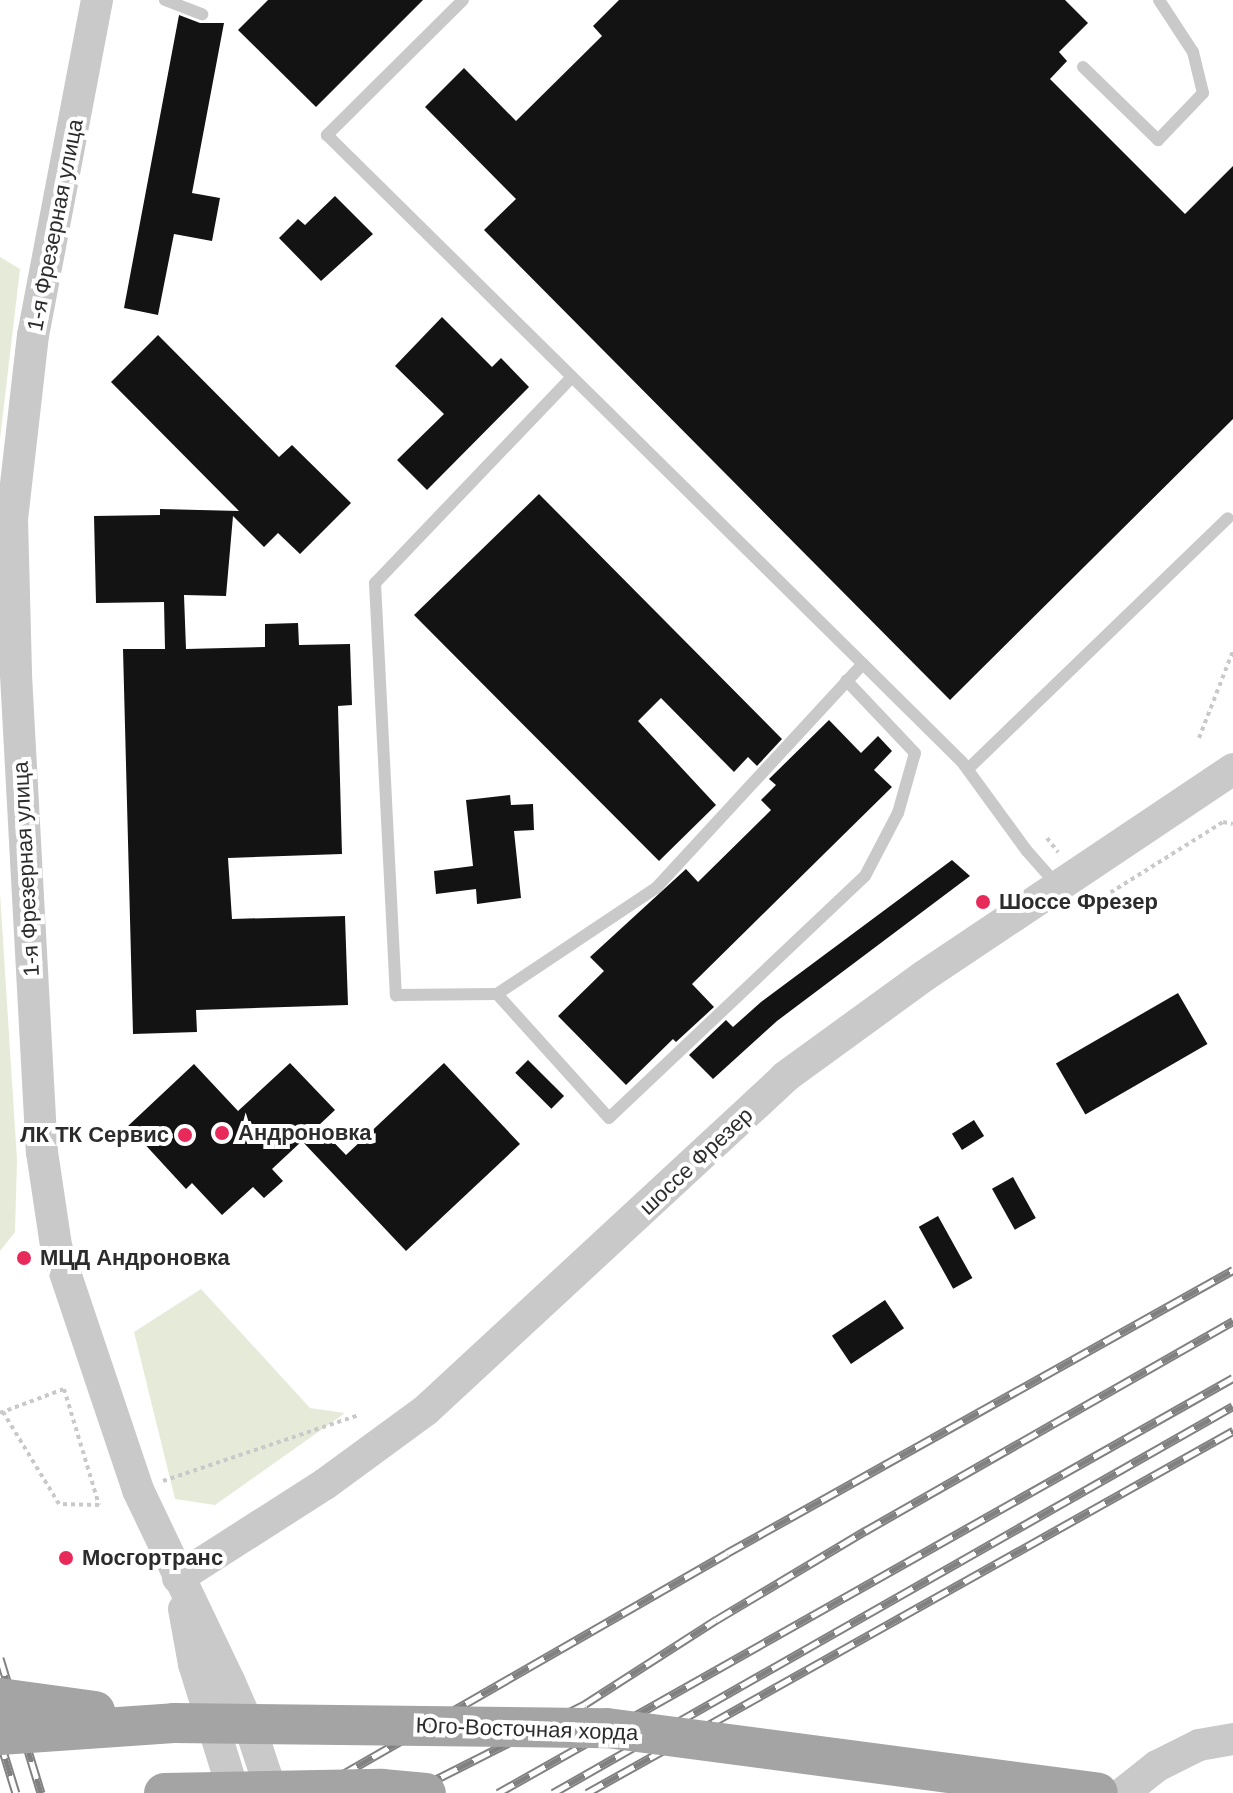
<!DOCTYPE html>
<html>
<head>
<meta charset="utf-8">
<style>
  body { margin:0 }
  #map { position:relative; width:1233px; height:1793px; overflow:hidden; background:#fff; font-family:Helvetica,sans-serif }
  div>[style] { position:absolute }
  .green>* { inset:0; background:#e6ebd9 }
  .building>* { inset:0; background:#131313; transform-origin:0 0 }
  .path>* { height:4px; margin-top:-2px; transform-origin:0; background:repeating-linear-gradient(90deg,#c9c9c9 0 4px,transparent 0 8px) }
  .service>* { height:12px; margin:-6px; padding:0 6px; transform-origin:6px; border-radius:6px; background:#c9c9c9 }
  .tertiary>* { height:32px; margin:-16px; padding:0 16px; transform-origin:16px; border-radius:16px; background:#c9c9c9 }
  .rail>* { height:9px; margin-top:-4.5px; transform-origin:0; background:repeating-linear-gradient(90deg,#fff 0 18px,#818181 0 36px); box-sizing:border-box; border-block:2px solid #818181 }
  .primary-bridge>* { height:40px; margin:-20px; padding:0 20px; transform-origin:20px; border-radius:20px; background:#a4a4a4 }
  .dots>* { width:22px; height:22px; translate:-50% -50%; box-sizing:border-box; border:4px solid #fff; border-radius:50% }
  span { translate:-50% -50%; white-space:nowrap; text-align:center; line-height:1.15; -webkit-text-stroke:8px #fff; paint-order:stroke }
  .street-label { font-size:22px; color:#2c2c2c }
  .poi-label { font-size:22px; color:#2c2c2c; font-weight:700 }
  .left { translate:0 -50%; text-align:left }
  .right { translate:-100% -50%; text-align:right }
</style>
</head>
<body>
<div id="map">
  <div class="green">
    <i style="clip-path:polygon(0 257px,20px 269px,0 439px)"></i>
    <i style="clip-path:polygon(0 893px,17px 1160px,15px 1232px,0 1251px)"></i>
    <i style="clip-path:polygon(201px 1289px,310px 1408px,345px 1413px,215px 1505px,175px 1499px,134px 1332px)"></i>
  </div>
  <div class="building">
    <i style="clip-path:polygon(268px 0,423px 0,316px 107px,238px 30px)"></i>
    <i style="clip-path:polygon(619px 0,1065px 0,1088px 23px,1059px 52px,1067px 61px,1050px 79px,1185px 214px,1233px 166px,1233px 419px,950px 700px,484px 230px,516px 199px,425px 107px,464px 68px,516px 121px,602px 36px,593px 26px)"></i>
    <i style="clip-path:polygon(179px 15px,200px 23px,224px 23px,192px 193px,220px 198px,212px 241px,174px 234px,158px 315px,124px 308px)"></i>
    <i style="clip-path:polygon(335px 196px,373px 234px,321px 281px,279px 238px,298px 219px,305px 225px)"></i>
    <i style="clip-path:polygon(442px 317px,492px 367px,501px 358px,529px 387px,427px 490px,397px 460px,444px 414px,395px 366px)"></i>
    <i style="clip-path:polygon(158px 335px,279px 457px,292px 445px,351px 503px,300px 554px,278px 533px,264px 547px,233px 516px,226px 596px,184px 595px,186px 649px,265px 647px,265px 624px,298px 623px,299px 645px,350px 644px,352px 705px,338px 706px,342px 854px,228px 858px,232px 919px,345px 916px,348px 1005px,196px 1010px,197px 1032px,133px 1034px,123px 649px,165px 649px,164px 602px,96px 603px,94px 516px,160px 515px,160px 509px,239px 511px,111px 382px)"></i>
    <i style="clip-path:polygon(539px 494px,782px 739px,757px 766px,748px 757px,734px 772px,661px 698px,638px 721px,716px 805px,659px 861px,414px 615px)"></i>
    <i style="clip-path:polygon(829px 720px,861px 753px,878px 736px,892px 751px,874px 770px,892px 787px,692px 984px,714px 1007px,676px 1042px,673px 1039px,626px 1085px,558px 1016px,604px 971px,590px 957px,686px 869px,698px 882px,771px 810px,761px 800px,776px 785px,769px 779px)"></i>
    <i style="clip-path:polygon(510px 795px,511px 805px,533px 804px,534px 830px,514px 831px,521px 898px,477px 904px,476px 889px,436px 894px,434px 871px,473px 866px,466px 800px)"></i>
    <i style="clip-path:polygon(952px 860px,970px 876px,777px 1021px,713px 1079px,689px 1055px,726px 1020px,733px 1027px,761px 1002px)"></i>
    <i style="left:1178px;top:993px;width:59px;height:141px;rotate:60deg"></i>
    <i style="left:528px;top:1060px;width:51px;height:18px;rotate:45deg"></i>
    <i style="clip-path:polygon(290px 1063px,335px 1110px,318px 1126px,346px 1155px,444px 1063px,520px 1144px,406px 1251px,302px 1141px,272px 1169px,283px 1181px,264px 1198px,253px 1187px,222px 1215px,192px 1183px,186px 1189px,128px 1126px,194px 1064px,238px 1111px)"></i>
    <i style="left:974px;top:1120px;width:19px;height:26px;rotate:58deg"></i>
    <i style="left:1013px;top:1177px;width:47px;height:24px;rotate:61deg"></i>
    <i style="left:938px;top:1216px;width:71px;height:22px;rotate:61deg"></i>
    <i style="left:885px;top:1300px;width:34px;height:64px;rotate:56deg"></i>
  </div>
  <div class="path">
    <i style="left:1199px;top:738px;width:93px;rotate:-68.7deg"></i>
    <i style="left:1047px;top:838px;width:18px;rotate:52deg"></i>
    <i style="left:1092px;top:895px;width:8px;rotate:50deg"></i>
    <i style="left:1097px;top:901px;width:149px;rotate:-32.1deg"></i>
    <i style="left:1223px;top:822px;width:10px;rotate:11deg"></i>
    <i style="left:0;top:1413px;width:68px;rotate:-20.6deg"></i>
    <i style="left:64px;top:1389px;width:121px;rotate:73.2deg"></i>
    <i style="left:99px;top:1505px;width:40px;rotate:-178.6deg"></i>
    <i style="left:59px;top:1504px;width:108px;rotate:-121.3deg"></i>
    <i style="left:163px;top:1481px;width:207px;rotate:-18.6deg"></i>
  </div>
  <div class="service">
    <i style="left:165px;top:0;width:40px;rotate:21deg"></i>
    <i style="left:463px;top:0;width:192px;rotate:135.2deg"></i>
    <i style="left:327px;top:135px;width:753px;rotate:44.62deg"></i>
    <i style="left:1083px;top:67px;width:105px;rotate:44.2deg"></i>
    <i style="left:1158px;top:140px;width:65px;rotate:-46.2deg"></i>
    <i style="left:1203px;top:93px;width:42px;rotate:-103.7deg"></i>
    <i style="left:1193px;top:52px;width:62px;rotate:-123.2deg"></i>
    <i style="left:572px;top:377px;width:285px;rotate:133.7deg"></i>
    <i style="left:375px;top:583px;width:413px;rotate:87.1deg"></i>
    <i style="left:396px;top:995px;width:101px;rotate:-0.6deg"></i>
    <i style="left:497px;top:994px;width:191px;rotate:-33.7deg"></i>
    <i style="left:656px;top:888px;width:305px;rotate:-47.3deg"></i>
    <i style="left:863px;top:664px;width:139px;rotate:44.7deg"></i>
    <i style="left:962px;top:762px;width:110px;rotate:53.9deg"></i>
    <i style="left:1027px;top:851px;width:47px;rotate:48.5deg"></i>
    <i style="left:968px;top:769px;width:361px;rotate:-44deg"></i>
    <i style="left:497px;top:994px;width:167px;rotate:47.9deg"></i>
    <i style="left:609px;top:1118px;width:352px;rotate:-43.4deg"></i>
    <i style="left:865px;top:876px;width:71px;rotate:-62.4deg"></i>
    <i style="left:898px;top:813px;width:62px;rotate:-74.2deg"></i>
    <i style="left:915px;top:753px;width:100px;rotate:-133.4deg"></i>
  </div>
  <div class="tertiary">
    <i style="left:97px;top:0;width:341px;rotate:100.8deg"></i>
    <i style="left:33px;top:335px;width:185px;rotate:96.5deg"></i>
    <i style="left:12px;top:519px;width:156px;rotate:88.5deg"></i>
    <i style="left:16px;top:675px;width:478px;rotate:86.9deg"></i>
    <i style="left:42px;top:1152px;width:95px;rotate:81.5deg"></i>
    <i style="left:56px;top:1246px;width:257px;rotate:71.4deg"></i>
    <i style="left:138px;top:1490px;width:214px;rotate:64.5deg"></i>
    <i style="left:230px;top:1683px;width:55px;rotate:66.3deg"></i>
    <i style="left:252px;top:1733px;width:63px;rotate:71.6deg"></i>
    <i style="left:178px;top:1578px;width:174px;rotate:-32.6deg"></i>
    <i style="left:325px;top:1484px;width:125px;rotate:-36.2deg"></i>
    <i style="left:426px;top:1410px;width:490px;rotate:-42.8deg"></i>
    <i style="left:785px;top:1077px;width:172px;rotate:-36deg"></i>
    <i style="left:924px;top:976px;width:372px;rotate:-33.8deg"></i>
    <i style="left:184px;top:1609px;width:56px;rotate:79.7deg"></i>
    <i style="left:194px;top:1664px;width:135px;rotate:72.8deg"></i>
    <i style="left:1123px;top:1793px;width:43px;rotate:-38.5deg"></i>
    <i style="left:1157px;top:1766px;width:47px;rotate:-26.6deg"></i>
    <i style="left:1199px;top:1745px;width:35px;rotate:-10deg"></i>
  </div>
  <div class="rail">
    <i style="left:0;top:1658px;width:141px;rotate:73.1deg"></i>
    <i style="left:0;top:1741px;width:54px;rotate:72.9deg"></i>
    <i style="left:310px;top:1793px;width:481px;rotate:-29.9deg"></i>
    <i style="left:727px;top:1553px;width:580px;rotate:-29.22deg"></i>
    <i style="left:409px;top:1793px;width:197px;rotate:-26.8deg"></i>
    <i style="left:585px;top:1704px;width:156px;rotate:-32.7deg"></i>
    <i style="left:716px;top:1620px;width:174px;rotate:-30.9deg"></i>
    <i style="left:865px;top:1531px;width:424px;rotate:-29.7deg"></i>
    <i style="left:498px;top:1793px;width:844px;rotate:-29.45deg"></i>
    <i style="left:553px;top:1793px;width:782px;rotate:-29.64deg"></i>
    <i style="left:587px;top:1793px;width:741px;rotate:-29.27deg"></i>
  </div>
  <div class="primary-bridge">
    <i style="left:0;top:1698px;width:96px;rotate:7.8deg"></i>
    <i style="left:0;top:1735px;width:174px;rotate:-3.9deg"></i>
    <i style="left:174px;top:1723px;width:433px;rotate:0.7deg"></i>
    <i style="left:607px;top:1728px;width:495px;rotate:7.5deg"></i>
    <i style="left:164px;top:1793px;width:218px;rotate:-1.1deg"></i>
    <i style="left:382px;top:1789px;width:44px;rotate:5.2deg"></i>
  </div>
  <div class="dots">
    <i style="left:983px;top:902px;background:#e82a5a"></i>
    <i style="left:222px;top:1133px;background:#e82a5a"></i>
    <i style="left:185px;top:1135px;background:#e82a5a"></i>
    <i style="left:24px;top:1258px;background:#e82a5a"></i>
    <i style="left:66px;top:1558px;background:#e82a5a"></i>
  </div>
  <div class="street-label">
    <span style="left:55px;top:225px;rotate:-79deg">1-я Фрезерная улица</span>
    <span style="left:26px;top:869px;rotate:-93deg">1-я Фрезерная улица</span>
    <span style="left:696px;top:1161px;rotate:-43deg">шоссе Фрезер</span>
    <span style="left:527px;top:1729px;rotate:2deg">Юго-Восточная хорда</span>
  </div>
  <div class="poi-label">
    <span class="left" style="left:999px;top:902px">Шоссе Фрезер</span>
    <span class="left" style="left:238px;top:1133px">Андроновка</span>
    <span class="right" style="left:169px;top:1135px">ЛК ТК Сервис</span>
    <span class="left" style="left:40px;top:1258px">МЦД Андроновка</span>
    <span class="left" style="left:82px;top:1558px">Мосгортранс</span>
  </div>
</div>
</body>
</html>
